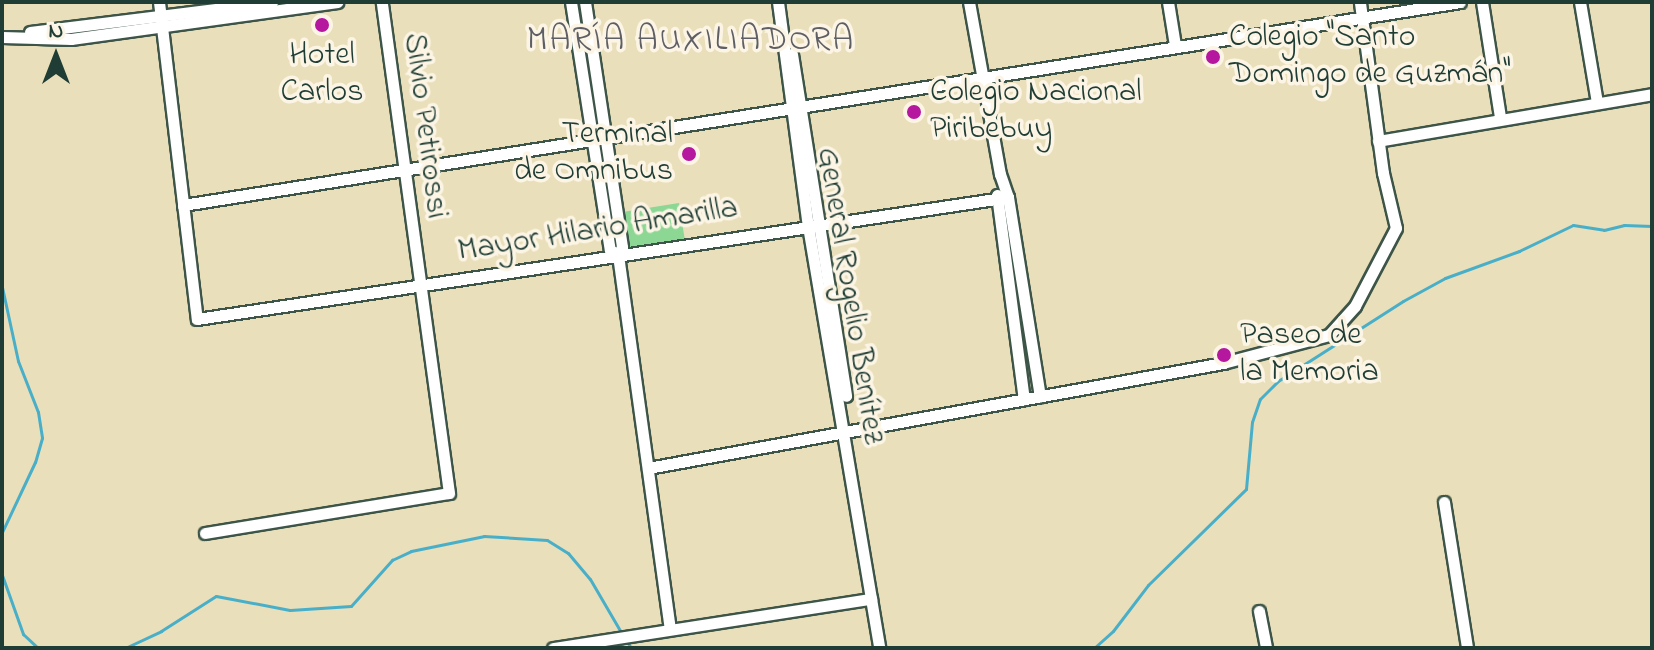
<!DOCTYPE html>
<html>
<head>
<meta charset="utf-8">
<style>
  body { margin:0 }
  #map { position:relative; width:1654px; height:650px; overflow:hidden; background:#e9dfba; font-family:"Indie Flower",sans-serif }
  div>[style] { position:absolute }
  .green>* { inset:0; background:#8cd794; transform-origin:0 0 }
  .stream>* { height:3px; margin:-1.5px; padding:0 1.5px; transform-origin:1.5px; border-radius:1.5px; background:#49afc9 }
  .roads { filter:drop-shadow(2px 0 #3d5548) drop-shadow(-2px 0 #3d5548) drop-shadow(0 2px #3d5548) drop-shadow(0 -2px #3d5548) }
  .minor>* { height:11px; margin:-5.5px; padding:0 5.5px; transform-origin:5.5px; border-radius:5.5px; background:#fff }
  .dots>* { width:22px; height:22px; translate:-50% -50%; box-sizing:border-box; border:4px solid #fcf5e5; border-radius:50% }
  span { translate:-50% -50%; white-space:nowrap; text-align:center; line-height:1.15; -webkit-text-stroke:7px #fcf5e5; paint-order:stroke }
  .poi-label { font-size:32px; color:#1f3d34 }
  .left { translate:0 -50%; text-align:left }
  .right { translate:-100% -50%; text-align:right }
  .street-label { font-size:32px; color:#1f3d34 }
  .neighbourhood-label { font-size:34px; color:#5e5f65; letter-spacing:2px }
  .frame { position:absolute; inset:0; border:4px solid #1f3d34; pointer-events:none }
  .north { position:absolute; left:16px; top:16px; width:80px; height:80px; -webkit-text-stroke:6px #fcf5e5; paint-order:stroke; rotate:0deg; font-size:22px; font-weight:700; line-height:32px; text-align:center; color:#1f3d34 }
  .north::after { content:''; display:block; margin:auto; width:28px; height:36px; background:#1f3d34; clip-path:polygon(50% 0,100% 100%,50% 72%,0 100%) }
</style>
</head>
<body>
<div id="map">
  <div class="green">
    <i style="left:679px;top:203px;width:37px;height:62px;rotate:81deg"></i>
  </div>
  <div class="stream">
    <i style="left:2px;top:287px;width:76px;rotate:77.8deg"></i>
    <i style="left:18px;top:361px;width:55px;rotate:68.6deg"></i>
    <i style="left:38px;top:412px;width:26px;rotate:81deg"></i>
    <i style="left:42px;top:438px;width:25px;rotate:106deg"></i>
    <i style="left:35px;top:462px;width:77px;rotate:115.2deg"></i>
    <i style="left:2px;top:575px;width:63px;rotate:70.4deg"></i>
    <i style="left:23px;top:634px;width:21px;rotate:43deg"></i>
    <i style="left:626px;top:640px;width:9px;rotate:58deg"></i>
    <i style="left:125px;top:648px;width:40px;rotate:-25deg"></i>
    <i style="left:161px;top:631px;width:65px;rotate:-32.5deg"></i>
    <i style="left:216px;top:596px;width:75px;rotate:10.7deg"></i>
    <i style="left:290px;top:610px;width:61px;rotate:-3.8deg"></i>
    <i style="left:351px;top:606px;width:62px;rotate:-48.3deg"></i>
    <i style="left:392px;top:560px;width:21px;rotate:-25deg"></i>
    <i style="left:411px;top:551px;width:75px;rotate:-11.6deg"></i>
    <i style="left:484px;top:536px;width:63px;rotate:3.6deg"></i>
    <i style="left:547px;top:540px;width:25px;rotate:32deg"></i>
    <i style="left:568px;top:553px;width:34px;rotate:50deg"></i>
    <i style="left:590px;top:579px;width:64px;rotate:59.8deg"></i>
    <i style="left:1094px;top:648px;width:25px;rotate:-42deg"></i>
    <i style="left:1113px;top:631px;width:58px;rotate:-52.7deg"></i>
    <i style="left:1148px;top:585px;width:137px;rotate:-44.4deg"></i>
    <i style="left:1246px;top:489px;width:67px;rotate:-84.9deg"></i>
    <i style="left:1252px;top:422px;width:24px;rotate:-71deg"></i>
    <i style="left:1260px;top:399px;width:25px;rotate:-45deg"></i>
    <i style="left:1278px;top:381px;width:148px;rotate:-32.6deg"></i>
    <i style="left:1403px;top:301px;width:48px;rotate:-28.7deg"></i>
    <i style="left:1445px;top:278px;width:79px;rotate:-20deg"></i>
    <i style="left:1519px;top:251px;width:60px;rotate:-25.7deg"></i>
    <i style="left:1573px;top:225px;width:31px;rotate:9deg"></i>
    <i style="left:1604px;top:230px;width:21px;rotate:-14deg"></i>
    <i style="left:1624px;top:225px;width:28px;rotate:2deg"></i>
  </div>
  <div class="roads">
    <div class="minor">
      <i style="left:159px;top:2px;width:319px;rotate:83.2deg"></i>
      <i style="left:197px;top:319px;width:820px;rotate:-8.55deg"></i>
      <i style="left:571px;top:2px;width:251px;rotate:81.1deg"></i>
      <i style="left:610px;top:250px;width:9px;rotate:32deg"></i>
      <i style="left:585px;top:2px;width:248px;rotate:81.4deg"></i>
      <i style="left:622px;top:247px;width:9px;rotate:117deg"></i>
      <i style="left:618px;top:255px;width:377px;rotate:82.1deg"></i>
      <i style="left:778px;top:2px;width:226px;rotate:82.4deg"></i>
      <i style="left:808px;top:226px;width:428px;rotate:80.4deg"></i>
      <i style="left:969px;top:2px;width:175px;rotate:79.8deg"></i>
      <i style="left:1000px;top:174px;width:24px;rotate:71deg"></i>
      <i style="left:1008px;top:197px;width:202px;rotate:80.9deg"></i>
      <i style="left:1168px;top:2px;width:44px;rotate:80.8deg"></i>
      <i style="left:1482px;top:2px;width:116px;rotate:81.1deg"></i>
      <i style="left:1580px;top:2px;width:101px;rotate:80.4deg"></i>
      <i style="left:30px;top:32px;width:244px;rotate:-7.1deg"></i>
      <i style="left:2px;top:37px;width:69px;rotate:1.7deg"></i>
      <i style="left:71px;top:39px;width:269px;rotate:-7.9deg"></i>
      <i style="left:792px;top:54px;width:346px;rotate:81deg"></i>
      <i style="left:1378px;top:141px;width:278px;rotate:-9.7deg"></i>
      <i style="left:997px;top:195px;width:206px;rotate:82.5deg"></i>
      <i style="left:183px;top:205px;width:1293px;rotate:-9.03deg"></i>
      <i style="left:648px;top:468px;width:585px;rotate:-10.35deg"></i>
      <i style="left:1223px;top:363px;width:110px;rotate:-14.8deg"></i>
      <i style="left:1329px;top:335px;width:39px;rotate:-48deg"></i>
      <i style="left:1355px;top:306px;width:88px;rotate:-62.3deg"></i>
      <i style="left:1396px;top:228px;width:57px;rotate:-103.3deg"></i>
      <i style="left:1383px;top:173px;width:173px;rotate:-97.7deg"></i>
      <i style="left:1444px;top:502px;width:148px;rotate:81deg"></i>
      <i style="left:205px;top:533px;width:247px;rotate:-9.3deg"></i>
      <i style="left:449px;top:493px;width:496px;rotate:-97.8deg"></i>
      <i style="left:1259px;top:611px;width:38px;rotate:79deg"></i>
      <i style="left:553px;top:648px;width:322px;rotate:-8.8deg"></i>
    </div>
  </div>
  <div class="dots">
    <i style="left:322px;top:25px;background:#b5179e"></i>
    <i style="left:1213px;top:57px;background:#b5179e"></i>
    <i style="left:914px;top:112px;background:#b5179e"></i>
    <i style="left:689px;top:154px;background:#b5179e"></i>
    <i style="left:1224px;top:355px;background:#b5179e"></i>
  </div>
  <div class="poi-label">
    <span class="left" style="left:1229px;top:57px">Colegio "Santo<br>Domingo de Guzmán"</span>
    <span style="left:322px;top:75px">Hotel<br>Carlos</span>
    <span class="left" style="left:930px;top:112px">Colegio Nacional<br>Piribebuy</span>
    <span class="right" style="left:673px;top:154px">Terminal<br>de Omnibus</span>
    <span class="left" style="left:1240px;top:355px">Paseo de<br>la Memoria</span>
  </div>
  <div class="street-label">
    <span style="left:424px;top:126px;rotate:83deg">Silvio Petirossi</span>
    <span style="left:598px;top:231px;rotate:-9deg">Mayor Hilario Amarilla</span>
    <span style="left:849px;top:296px;rotate:81deg">General Rogelio Benítez</span>
  </div>
  <div class="neighbourhood-label">
    <span style="left:691px;top:42px">MARÍA AUXILIADORA</span>
  </div>
  <div class="frame"></div>
  <div class="north">N</div>
</div>
</body>
</html>
